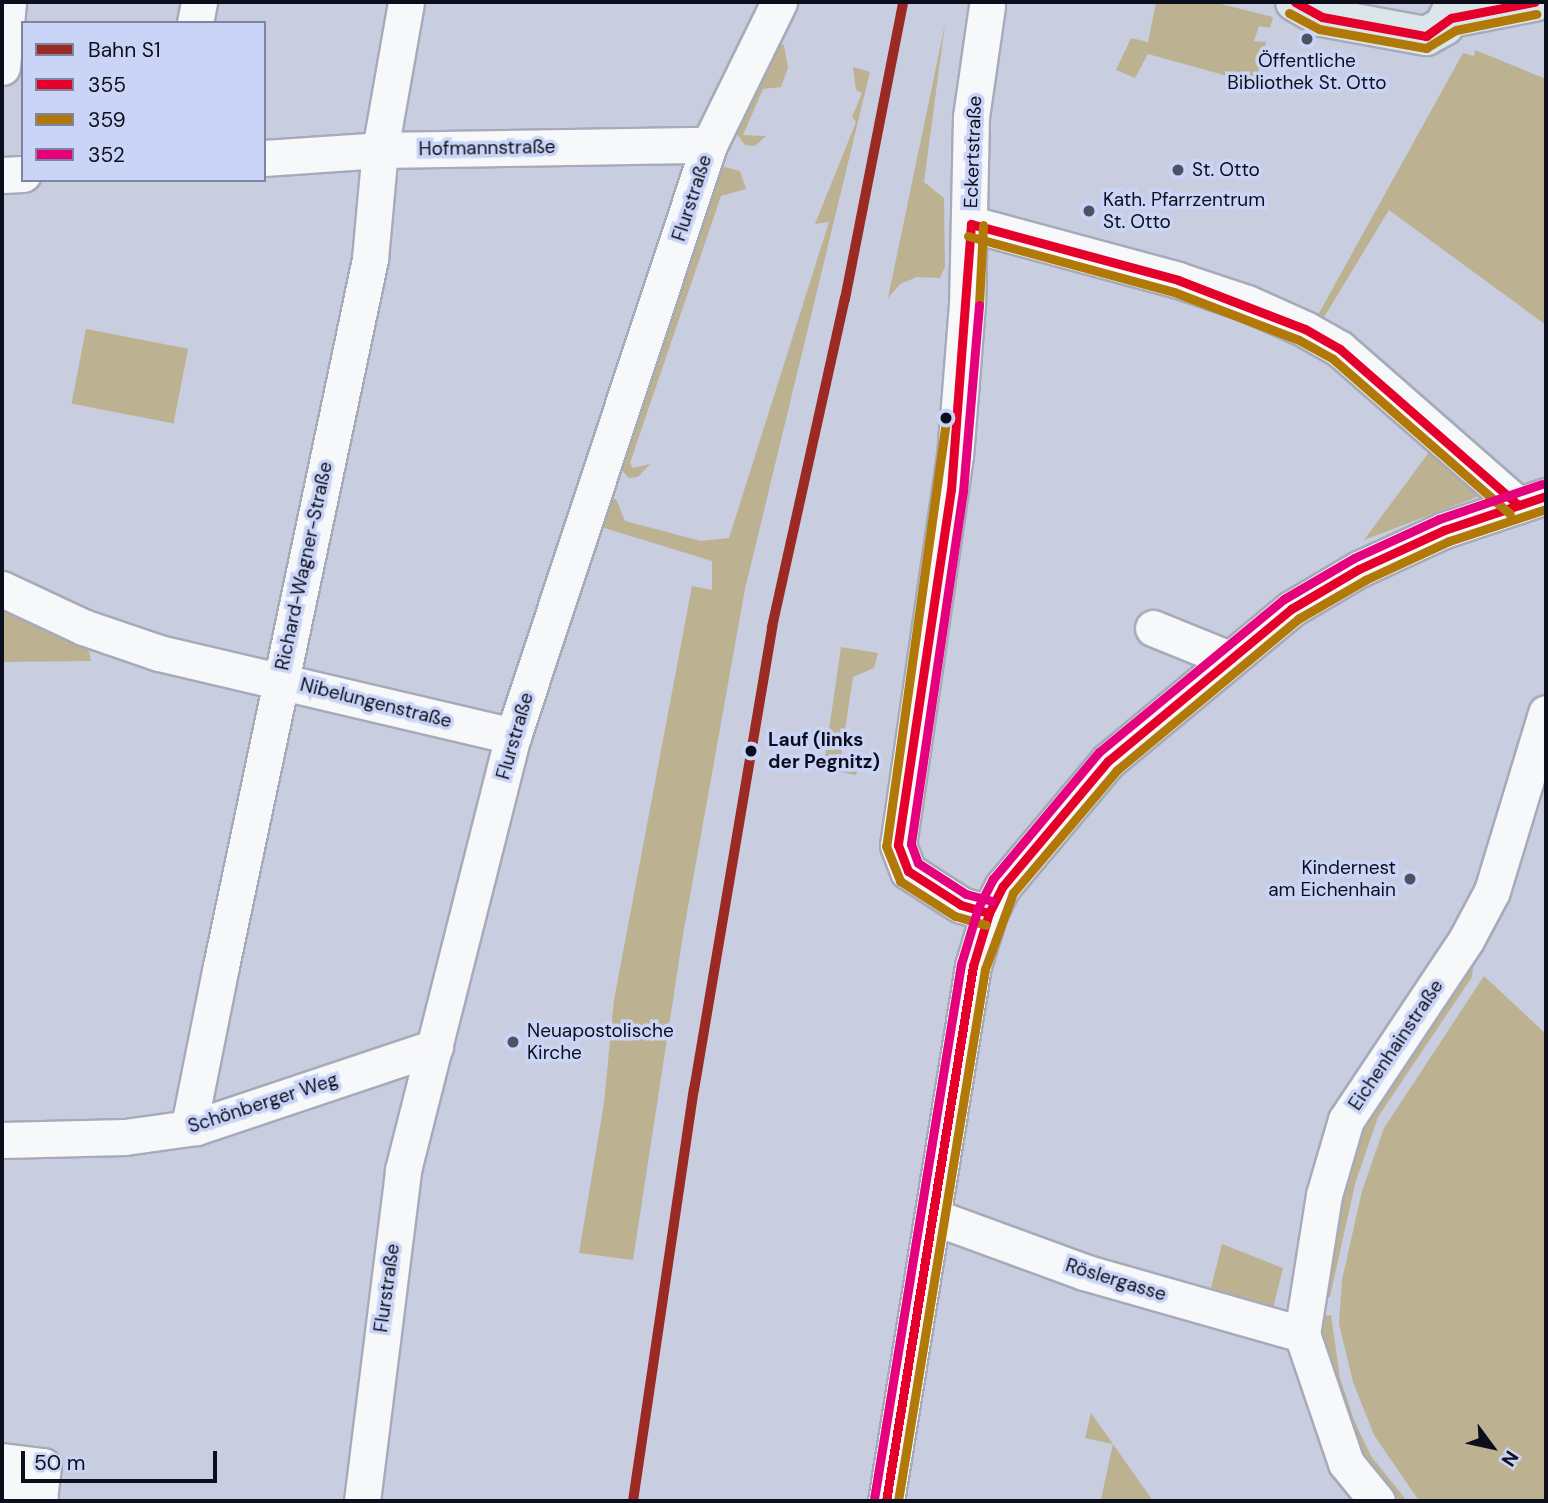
<!DOCTYPE html>
<html>
<head>
<meta charset="utf-8">
<style>
  body { margin:0 }
  #map { position:relative; width:1548px; height:1503px; overflow:hidden; background:#c8cde0; font-family:"DM Sans",sans-serif }
  div>[style] { position:absolute }
  .green>* { inset:0; background:#bcb291; transform-origin:0 0 }
  .roads { filter:drop-shadow(2px 0 #a6aab9) drop-shadow(-2px 0 #a6aab9) drop-shadow(0 2px #a6aab9) drop-shadow(0 -2px #a6aab9) }
  .minor>* { height:35px; margin:-17.5px; padding:0 17.5px; transform-origin:17.5px; border-radius:17.5px; background:#f7f8fa }
  .major>* { height:38px; margin:-19px; padding:0 19px; transform-origin:19px; border-radius:19px; background:#dbe6ea }
  .bus-1>* { height:9px; margin:-4.5px; padding:0 4.5px; transform-origin:4.5px; border-radius:4.5px; background:#e4002b }
  .bus-2>* { height:9px; margin:-4.5px; padding:0 4.5px; transform-origin:4.5px; border-radius:4.5px; background:#b07908 }
  .bus-3>* { height:9px; margin:-4.5px; padding:0 4.5px; transform-origin:4.5px; border-radius:4.5px; background:#e5007d }
  .rail-1>* { height:10px; margin:-5px; padding:0 5px; transform-origin:5px; border-radius:5px; background:#9a2a23 }
  .dots>* { width:19px; height:19px; translate:-50% -50%; box-sizing:border-box; border:4px solid #cad4f7; border-radius:50% }
  span { translate:-50% -50%; white-space:nowrap; text-align:center; line-height:1.15; -webkit-text-stroke:7px #cad4f7; paint-order:stroke }
  .poi-label { font-size:19px; color:#0c0f1b }
  .left { translate:0 -50%; text-align:left }
  .right { translate:-100% -50%; text-align:right }
  .street-label { font-size:19px; color:#0c0f1b }
  .stop-label { font-size:19px; color:#0c0f1b; font-weight:700 }
  .frame { position:absolute; inset:0; border:4px solid #0c0f1b; pointer-events:none }
  .legend { position:absolute; left:21px; top:21px; width:245px; height:161px; box-sizing:border-box; background:#cad4f7; border:2px solid #7e859f; margin:0; padding:9px 12px; list-style:none; font-size:21px; color:#0c0f1b }
  .legend li { display:flex; align-items:center; gap:14px; height:35px }
  .legend b { width:35px; border:2px solid #7e859f }
  .north { position:absolute; left:1457px; top:1412px; width:70px; height:70px; -webkit-text-stroke:5px #cad4f7; paint-order:stroke; rotate:123deg; font-size:19px; font-weight:700; line-height:28px; text-align:center; color:#0c0f1b }
  .north::after { content:''; display:block; margin:auto; width:24px; height:32px; background:#0c0f1b; clip-path:polygon(50% 0,100% 100%,50% 72%,0 100%) }
  .scale { position:absolute; left:21px; top:1451px; width:196px; height:32px; box-sizing:border-box; border:4px solid #0c0f1b; border-top:0; padding-left:9px; font-size:21px; line-height:24px; white-space:nowrap; color:#0c0f1b; -webkit-text-stroke:5px #cad4f7; paint-order:stroke }
</style>
</head>
<body>
<div id="map">
  <div class="green">
    <i style="clip-path:polygon(1156px 2px,1213px 2px,1273px 17px,1270px 28px,1259px 26px,1254px 41px,1266px 42px,1257px 77px,1249px 82px,1148px 54px,1135px 78px,1116px 70px,1131px 38px,1148px 42px)"></i>
    <i style="clip-path:polygon(945px 24px,924px 182px,944px 198px,945px 267px,940px 278px,917px 277px,900px 284px,888px 298px)"></i>
    <i style="clip-path:polygon(777px 44px,784px 45px,788px 68px,781px 87px,763px 89px,743px 135px,766px 136px,755px 146px,745px 145px,733px 129px)"></i>
    <i style="clip-path:polygon(1475px 50px,1546px 79px,1546px 325px,1389px 210px,1318px 327px,1313px 324px,1463px 53px,1474px 56px)"></i>
    <i style="clip-path:polygon(853px 67px,870px 72px,745px 589px,683px 935px,633px 1260px,579px 1253px,604px 1103px,614px 1000px,692px 586px,712px 590px,712px 561px,601px 527px,598px 518px,608px 500px,616px 499px,625px 521px,701px 541px,729px 538px,829px 222px,815px 224px,856px 122px,852px 117px,862px 93px,856px 90px)"></i>
    <i style="clip-path:polygon(725px 167px,740px 171px,746px 189px,721px 196px,630px 463px,633px 468px,650px 464px,638px 477px,629px 478px,620px 468px,716px 171px)"></i>
    <i style="left:86px;top:329px;width:104px;height:76px;rotate:11deg"></i>
    <i style="clip-path:polygon(1435px 444px,1490px 492px,1364px 540px)"></i>
    <i style="clip-path:polygon(2px 610px,88px 648px,91px 661px,2px 662px)"></i>
    <i style="clip-path:polygon(841px 647px,878px 653px,874px 668px,853px 677px,841px 757px,859px 765px,856px 775px,832px 770px,825px 757px)"></i>
    <i style="clip-path:polygon(1475px 948px,1472px 977px,1378px 1117px,1355px 1184px,1330px 1297px,1319px 1298px,1352px 1137px)"></i>
    <i style="clip-path:polygon(1484px 976px,1546px 1034px,1546px 1501px,1419px 1501px,1374px 1435px,1353px 1382px,1339px 1324px,1342px 1280px,1362px 1191px,1384px 1128px)"></i>
    <i style="clip-path:polygon(1222px 1244px,1283px 1268px,1272px 1312px,1209px 1296px)"></i>
    <i style="clip-path:polygon(1331px 1315px,1340px 1378px,1354px 1420px,1371px 1456px,1407px 1501px,1388px 1501px,1364px 1469px,1321px 1346px,1318px 1317px)"></i>
    <i style="clip-path:polygon(1091px 1413px,1113px 1444px,1153px 1501px,1101px 1499px,1113px 1444px,1085px 1438px)"></i>
  </div>
  <div class="roads">
    <div class="minor">
      <i style="left:987px;top:6px;width:112px;rotate:98.2deg"></i>
      <i style="left:971px;top:117px;width:187px;rotate:91.2deg"></i>
      <i style="left:967px;top:304px;width:151px;rotate:94.5deg"></i>
      <i style="left:955px;top:455px;width:394px;rotate:98.3deg"></i>
      <i style="left:898px;top:845px;width:28px;rotate:69deg"></i>
      <i style="left:908px;top:871px;width:63px;rotate:32.7deg"></i>
      <i style="left:961px;top:905px;width:29px;rotate:16deg"></i>
      <i style="left:195px;top:23px;width:21px;rotate:-79deg"></i>
      <i style="left:2px;top:67px;width:65px;rotate:-84.7deg"></i>
      <i style="left:264px;top:158px;width:116px;rotate:-3.9deg"></i>
      <i style="left:380px;top:150px;width:329px;rotate:-0.9deg"></i>
      <i style="left:2px;top:175px;width:21px;rotate:-3deg"></i>
      <i style="left:971px;top:224px;width:214px;rotate:15.1deg"></i>
      <i style="left:1178px;top:280px;width:73px;rotate:18.4deg"></i>
      <i style="left:1247px;top:303px;width:64px;rotate:24.1deg"></i>
      <i style="left:1305px;top:329px;width:40px;rotate:29.7deg"></i>
      <i style="left:1340px;top:349px;width:237px;rotate:41.2deg"></i>
      <i style="left:2px;top:589px;width:89px;rotate:25.1deg"></i>
      <i style="left:83px;top:627px;width:80px;rotate:18.9deg"></i>
      <i style="left:159px;top:653px;width:364px;rotate:13.2deg"></i>
      <i style="left:1153px;top:628px;width:80px;rotate:22.1deg"></i>
      <i style="left:196px;top:1127px;width:12px;rotate:-114deg"></i>
      <i style="left:191px;top:1116px;width:153px;rotate:-78.7deg"></i>
      <i style="left:221px;top:966px;width:723px;rotate:-78.1deg"></i>
      <i style="left:370px;top:259px;width:109px;rotate:-84.8deg"></i>
      <i style="left:380px;top:150px;width:150px;rotate:-80deg"></i>
      <i style="left:2px;top:1140px;width:123px;rotate:-1.4deg"></i>
      <i style="left:125px;top:1137px;width:72px;rotate:-8deg"></i>
      <i style="left:196px;top:1127px;width:252px;rotate:-18.5deg"></i>
      <i style="left:934px;top:1217px;width:160px;rotate:20.1deg"></i>
      <i style="left:1084px;top:1272px;width:227px;rotate:15.9deg"></i>
      <i style="left:2px;top:1461px;width:41px;rotate:7deg"></i>
      <i style="left:43px;top:1466px;width:35px;rotate:97deg"></i>
      <i style="left:2px;top:1495px;width:38px;rotate:6deg"></i>
      <i style="left:362px;top:1501px;width:334px;rotate:-82.9deg"></i>
      <i style="left:403px;top:1170px;width:448px;rotate:-75.8deg"></i>
      <i style="left:513px;top:736px;width:623px;rotate:-71.65deg"></i>
      <i style="left:709px;top:145px;width:159px;rotate:-63.9deg"></i>
      <i style="left:886px;top:1501px;width:542px;rotate:-80.76deg"></i>
      <i style="left:973px;top:966px;width:55px;rotate:-73.2deg"></i>
      <i style="left:989px;top:913px;width:30px;rotate:-63deg"></i>
      <i style="left:1003px;top:886px;width:163px;rotate:-50deg"></i>
      <i style="left:1108px;top:761px;width:238px;rotate:-39.7deg"></i>
      <i style="left:1291px;top:609px;width:79px;rotate:-30.5deg"></i>
      <i style="left:1359px;top:569px;width:94px;rotate:-24.6deg"></i>
      <i style="left:1444px;top:530px;width:108px;rotate:-18.4deg"></i>
      <i style="left:1377px;top:1501px;width:49px;rotate:-129.2deg"></i>
      <i style="left:1346px;top:1463px;width:136px;rotate:-108.8deg"></i>
      <i style="left:1302px;top:1334px;width:141px;rotate:-81deg"></i>
      <i style="left:1324px;top:1195px;width:78px;rotate:-73.7deg"></i>
      <i style="left:1346px;top:1120px;width:216px;rotate:-56.3deg"></i>
      <i style="left:1466px;top:940px;width:55px;rotate:-62deg"></i>
      <i style="left:1492px;top:891px;width:186px;rotate:-73.1deg"></i>
    </div>
    <div class="major">
      <i style="left:1295px;top:2px;width:31px;rotate:29deg"></i>
      <i style="left:1322px;top:17px;width:106px;rotate:10.4deg"></i>
      <i style="left:1426px;top:36px;width:21px;rotate:-29deg"></i>
      <i style="left:1444px;top:26px;width:26px;rotate:-65deg"></i>
      <i style="left:1451px;top:18px;width:85px;rotate:-10.9deg"></i>
    </div>
  </div>
  <div class="bus-1">
    <i style="left:1295px;top:2px;width:31px;rotate:29deg"></i>
    <i style="left:1322px;top:17px;width:106px;rotate:10.4deg"></i>
    <i style="left:1426px;top:36px;width:31px;rotate:-36deg"></i>
    <i style="left:1451px;top:18px;width:85px;rotate:-10.9deg"></i>
    <i style="left:971px;top:224px;width:266px;rotate:94.3deg"></i>
    <i style="left:951px;top:489px;width:360px;rotate:98.5deg"></i>
    <i style="left:898px;top:845px;width:28px;rotate:69deg"></i>
    <i style="left:908px;top:871px;width:63px;rotate:32.7deg"></i>
    <i style="left:961px;top:905px;width:29px;rotate:16deg"></i>
    <i style="left:971px;top:224px;width:214px;rotate:15.1deg"></i>
    <i style="left:1178px;top:280px;width:136px;rotate:21.1deg"></i>
    <i style="left:1305px;top:329px;width:40px;rotate:29.7deg"></i>
    <i style="left:1340px;top:349px;width:237px;rotate:41.2deg"></i>
    <i style="left:886px;top:1501px;width:542px;rotate:-80.76deg"></i>
    <i style="left:973px;top:966px;width:55px;rotate:-73.2deg"></i>
    <i style="left:989px;top:913px;width:30px;rotate:-63deg"></i>
    <i style="left:1003px;top:886px;width:163px;rotate:-50deg"></i>
    <i style="left:1108px;top:761px;width:238px;rotate:-39.7deg"></i>
    <i style="left:1291px;top:609px;width:79px;rotate:-30.5deg"></i>
    <i style="left:1359px;top:569px;width:94px;rotate:-24.6deg"></i>
    <i style="left:1444px;top:530px;width:108px;rotate:-18.4deg"></i>
  </div>
  <div class="bus-2">
    <i style="left:1289px;top:13px;width:34px;rotate:28deg"></i>
    <i style="left:1319px;top:29px;width:109px;rotate:10.1deg"></i>
    <i style="left:1426px;top:48px;width:35px;rotate:-31deg"></i>
    <i style="left:1456px;top:30px;width:82px;rotate:-11.3deg"></i>
    <i style="left:968px;top:236px;width:213px;rotate:15.2deg"></i>
    <i style="left:1174px;top:292px;width:134px;rotate:21deg"></i>
    <i style="left:1299px;top:340px;width:39px;rotate:29deg"></i>
    <i style="left:1333px;top:359px;width:235px;rotate:41.2deg"></i>
    <i style="left:979px;top:305px;width:80px;rotate:-87.1deg"></i>
    <i style="left:947px;top:414px;width:436px;rotate:98deg"></i>
    <i style="left:886px;top:846px;width:38px;rotate:68deg"></i>
    <i style="left:900px;top:881px;width:65px;rotate:32.5deg"></i>
    <i style="left:955px;top:916px;width:32px;rotate:16deg"></i>
    <i style="left:898px;top:1501px;width:539px;rotate:-80.71deg"></i>
    <i style="left:985px;top:969px;width:81px;rotate:-69.8deg"></i>
    <i style="left:1013px;top:893px;width:161px;rotate:-49.8deg"></i>
    <i style="left:1117px;top:770px;width:236px;rotate:-39.8deg"></i>
    <i style="left:1298px;top:619px;width:78px;rotate:-30.2deg"></i>
    <i style="left:1365px;top:580px;width:93px;rotate:-24.9deg"></i>
    <i style="left:1449px;top:541px;width:102px;rotate:-18.3deg"></i>
  </div>
  <div class="bus-3">
    <i style="left:979px;top:305px;width:187px;rotate:94.9deg"></i>
    <i style="left:963px;top:491px;width:357px;rotate:98.4deg"></i>
    <i style="left:911px;top:844px;width:20px;rotate:70deg"></i>
    <i style="left:918px;top:863px;width:57px;rotate:32.9deg"></i>
    <i style="left:966px;top:894px;width:27px;rotate:15deg"></i>
    <i style="left:874px;top:1499px;width:542px;rotate:-80.76deg"></i>
    <i style="left:961px;top:964px;width:59px;rotate:-73.1deg"></i>
    <i style="left:978px;top:908px;width:33px;rotate:-63deg"></i>
    <i style="left:993px;top:879px;width:165px;rotate:-50.2deg"></i>
    <i style="left:1099px;top:752px;width:240px;rotate:-39.6deg"></i>
    <i style="left:1284px;top:599px;width:81px;rotate:-30.4deg"></i>
    <i style="left:1354px;top:558px;width:94px;rotate:-24.6deg"></i>
    <i style="left:1439px;top:519px;width:109px;rotate:-18.8deg"></i>
  </div>
  <div class="rail-1">
    <i style="left:633px;top:1501px;width:416px;rotate:-81.6deg"></i>
    <i style="left:694px;top:1090px;width:470px;rotate:-80.4deg"></i>
    <i style="left:772px;top:627px;width:336px;rotate:-77.5deg"></i>
    <i style="left:845px;top:299px;width:303px;rotate:-78.9deg"></i>
  </div>
  <div class="dots">
    <i style="left:1307px;top:39px;background:#4e5260"></i>
    <i style="left:1178px;top:170px;background:#4e5260"></i>
    <i style="left:1089px;top:211px;background:#4e5260"></i>
    <i style="left:946px;top:418px;background:#0c0f1b"></i>
    <i style="left:751px;top:751px;background:#0c0f1b"></i>
    <i style="left:1410px;top:879px;background:#4e5260"></i>
    <i style="left:513px;top:1042px;background:#4e5260"></i>
  </div>
  <div class="poi-label">
    <span style="left:1307px;top:72px">Öffentliche<br>Bibliothek St. Otto</span>
    <span class="left" style="left:1192px;top:170px">St. Otto</span>
    <span class="left" style="left:1103px;top:211px">Kath. Pfarrzentrum<br>St. Otto</span>
    <span class="right" style="left:1396px;top:879px">Kindernest<br>am Eichenhain</span>
    <span class="left" style="left:527px;top:1042px">Neuapostolische<br>Kirche</span>
  </div>
  <div class="street-label">
    <span style="left:487px;top:148px;rotate:-1deg">Hofmannstraße</span>
    <span style="left:973px;top:152px;rotate:-88deg">Eckertstraße</span>
    <span style="left:692px;top:198px;rotate:-72deg">Flurstraße</span>
    <span style="left:304px;top:566px;rotate:-78deg">Richard-Wagner-Straße</span>
    <span style="left:376px;top:703px;rotate:14deg">Nibelungenstraße</span>
    <span style="left:515px;top:736px;rotate:-74deg">Flurstraße</span>
    <span style="left:1396px;top:1045px;rotate:-56deg">Eichenhainstraße</span>
    <span style="left:263px;top:1103px;rotate:-18deg">Schönberger Weg</span>
    <span style="left:1116px;top:1280px;rotate:17deg">Röslergasse</span>
    <span style="left:387px;top:1288px;rotate:-82deg">Flurstraße</span>
  </div>
  <div class="stop-label">
    <span class="left" style="left:768px;top:751px">Lauf (links<br>der Pegnitz)</span>
  </div>
  <div class="frame"></div>
  <ul class="legend">
  <li><b style="height:9px;background:#9a2a23"></b>Bahn S1</li>
  <li><b style="height:9px;background:#e4002b"></b>355</li>
  <li><b style="height:9px;background:#b07908"></b>359</li>
  <li><b style="height:9px;background:#e5007d"></b>352</li>
  </ul>
  <div class="north">N</div>
  <div class="scale">50 m</div>
</div>
</body>
</html>
